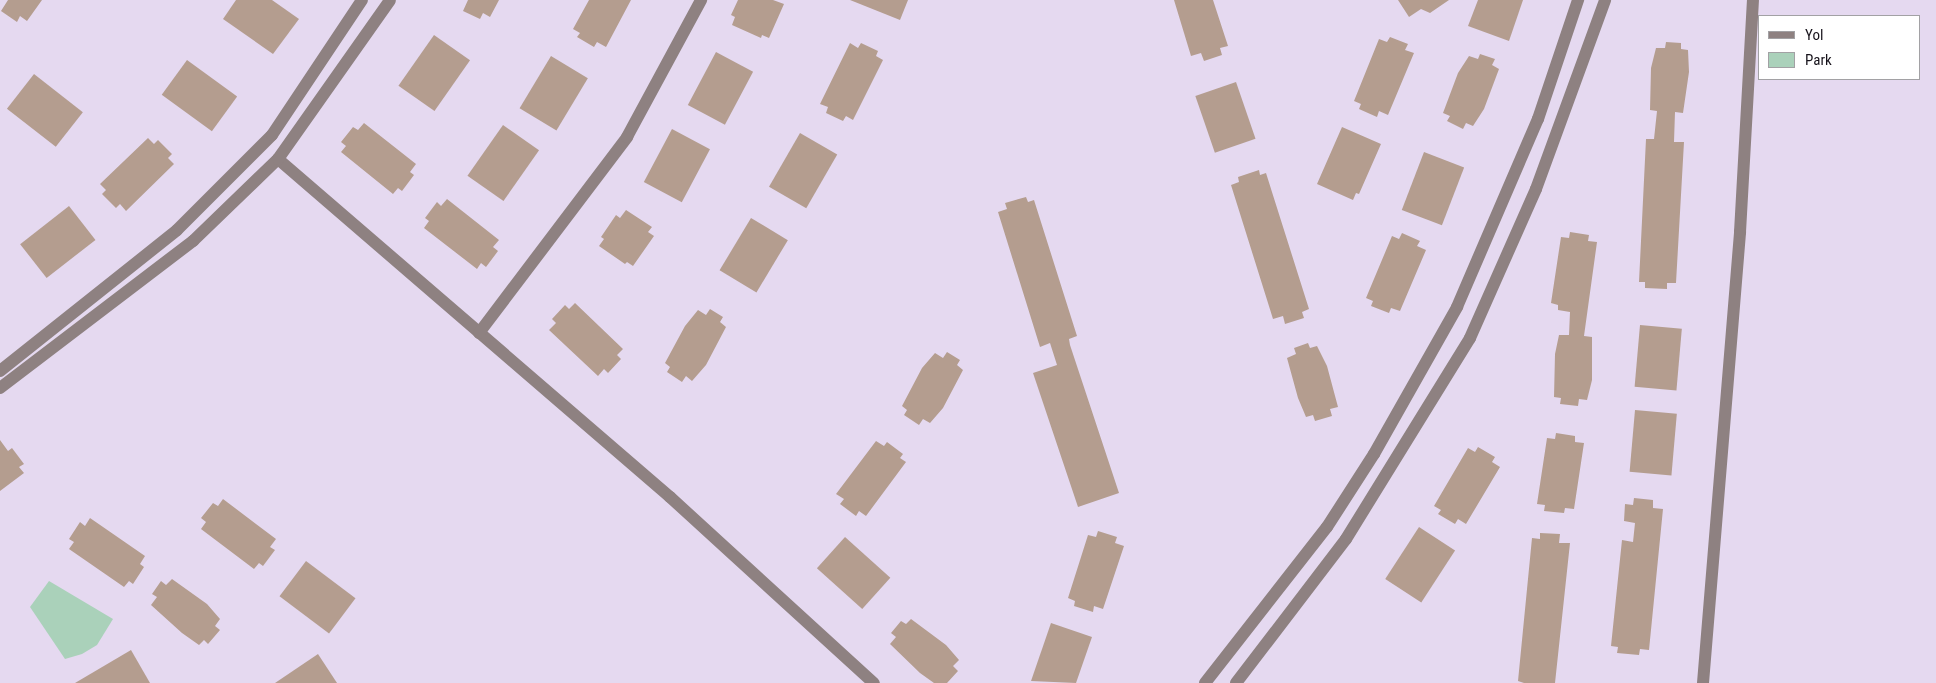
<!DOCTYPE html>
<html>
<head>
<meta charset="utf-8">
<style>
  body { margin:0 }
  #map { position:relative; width:1936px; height:683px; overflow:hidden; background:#e5d9f0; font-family:"Roboto Condensed",sans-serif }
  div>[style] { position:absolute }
  .green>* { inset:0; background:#aad1ba }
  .building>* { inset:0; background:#b49d8f; transform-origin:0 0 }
  .minor>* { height:12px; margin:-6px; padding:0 6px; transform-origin:6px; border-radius:6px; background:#8e8181 }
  span { translate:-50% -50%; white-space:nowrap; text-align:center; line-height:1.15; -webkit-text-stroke:4px #fff; paint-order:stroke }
  .legend { position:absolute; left:1758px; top:15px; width:162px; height:65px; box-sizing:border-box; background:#fff; border:1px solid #a2a1a4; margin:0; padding:6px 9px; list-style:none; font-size:15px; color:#17131b }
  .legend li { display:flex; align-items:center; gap:10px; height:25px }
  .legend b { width:25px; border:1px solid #a2a1a4 }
</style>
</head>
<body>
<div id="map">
  <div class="green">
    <i style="clip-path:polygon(49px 581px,113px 619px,97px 645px,82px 654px,65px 659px,30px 607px)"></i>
  </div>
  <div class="building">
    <i style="clip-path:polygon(8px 0,42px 0,27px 21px,20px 16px,17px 22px,1px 11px)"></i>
    <i style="clip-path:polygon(236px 0,272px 0,299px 19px,273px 54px,223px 19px)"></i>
    <i style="clip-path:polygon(468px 0,499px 0,490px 17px,483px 13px,480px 19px,463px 11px)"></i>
    <i style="clip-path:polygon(589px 0,631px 0,606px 47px,597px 42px,594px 47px,577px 37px,580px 33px,573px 29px)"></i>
    <i style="clip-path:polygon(738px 0,773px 0,784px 4px,769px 38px,762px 35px,761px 38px,732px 25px,735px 17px,731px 15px)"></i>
    <i style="clip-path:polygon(850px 0,908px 0,900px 20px)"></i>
    <i style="clip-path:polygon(1174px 0,1213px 0,1228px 46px,1220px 48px,1222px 55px,1204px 61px,1201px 53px,1191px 56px)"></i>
    <i style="clip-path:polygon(1398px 0,1449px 0,1430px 13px,1421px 9px,1409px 17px)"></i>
    <i style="clip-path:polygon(1478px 0,1523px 0,1509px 41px,1468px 26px)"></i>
    <i style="left:434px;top:35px;width:44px;height:62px;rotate:35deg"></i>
    <i style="clip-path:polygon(1390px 37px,1408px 44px,1405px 50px,1414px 53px,1388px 115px,1379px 111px,1377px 117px,1359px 109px,1361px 104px,1354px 101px,1379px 39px,1387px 42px)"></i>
    <i style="clip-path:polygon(1666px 42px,1681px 43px,1681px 49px,1688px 50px,1689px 72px,1683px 113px,1675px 112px,1674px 142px,1684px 142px,1676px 283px,1667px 283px,1667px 289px,1645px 288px,1645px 282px,1639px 282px,1646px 139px,1654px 139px,1657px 111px,1650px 110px,1651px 68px,1656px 48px,1665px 48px)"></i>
    <i style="clip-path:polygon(850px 43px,858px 48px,861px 43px,878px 51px,876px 56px,883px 60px,853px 120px,846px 116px,843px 121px,826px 113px,828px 107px,820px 104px)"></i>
    <i style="left:716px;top:52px;width:42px;height:60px;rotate:28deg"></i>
    <i style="clip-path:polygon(1480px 54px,1495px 59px,1492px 65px,1499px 69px,1484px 109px,1473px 126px,1466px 123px,1463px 129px,1447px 121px,1450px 116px,1443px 113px,1458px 73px,1469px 56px,1478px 59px)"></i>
    <i style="left:551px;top:56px;width:43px;height:61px;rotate:31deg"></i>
    <i style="left:187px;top:60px;width:62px;height:43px;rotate:36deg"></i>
    <i style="left:34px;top:74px;width:62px;height:44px;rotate:38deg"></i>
    <i style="left:1236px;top:82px;width:60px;height:43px;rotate:71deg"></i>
    <i style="clip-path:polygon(364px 123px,416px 164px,410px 172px,414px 175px,402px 191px,398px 188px,393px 194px,341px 152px,346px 146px,341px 142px,353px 127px,358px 130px)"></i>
    <i style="left:503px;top:125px;width:44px;height:62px;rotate:35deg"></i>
    <i style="clip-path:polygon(1342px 127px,1381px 144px,1359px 194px,1356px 193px,1353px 200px,1317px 184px)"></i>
    <i style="left:672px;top:129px;width:43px;height:60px;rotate:28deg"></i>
    <i style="left:800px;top:133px;width:43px;height:62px;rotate:30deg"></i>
    <i style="clip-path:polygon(148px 138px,154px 144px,158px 140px,172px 154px,168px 158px,174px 164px,126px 211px,120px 204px,116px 208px,102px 194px,106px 190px,100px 184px)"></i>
    <i style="left:1424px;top:152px;width:43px;height:62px;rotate:21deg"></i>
    <i style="clip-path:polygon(1259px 170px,1260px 175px,1266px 173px,1309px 309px,1302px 312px,1304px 318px,1285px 324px,1283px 316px,1273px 319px,1231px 185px,1239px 182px,1238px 177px)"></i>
    <i style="clip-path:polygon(1026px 197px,1028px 202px,1034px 200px,1077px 336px,1069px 339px,1070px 345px,1119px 493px,1078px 507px,1033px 373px,1057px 365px,1050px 343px,1040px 347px,998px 212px,1007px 209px,1005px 203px)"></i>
    <i style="clip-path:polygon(447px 199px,499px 240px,493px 247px,498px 251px,486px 267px,481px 263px,477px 269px,424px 228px,429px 221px,425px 218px,437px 202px,441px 206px)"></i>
    <i style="left:69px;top:206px;width:43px;height:62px;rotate:52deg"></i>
    <i style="clip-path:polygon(626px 210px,652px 227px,648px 232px,654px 236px,633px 266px,627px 262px,625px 264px,599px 246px,604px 239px,601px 237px,616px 215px,620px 218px)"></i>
    <i style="left:751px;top:218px;width:43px;height:61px;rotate:31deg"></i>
    <i style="clip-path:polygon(1570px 232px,1589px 235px,1588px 241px,1597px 242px,1584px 336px,1592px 337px,1592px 380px,1587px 400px,1579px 399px,1578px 406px,1560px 404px,1561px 398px,1554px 397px,1555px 354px,1559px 335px,1569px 335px,1570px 312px,1558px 310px,1558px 305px,1551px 303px,1561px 237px,1569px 238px)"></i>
    <i style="clip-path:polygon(1402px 233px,1420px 241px,1417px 246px,1426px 250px,1400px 311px,1391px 308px,1389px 313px,1371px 306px,1373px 301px,1366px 298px,1392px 236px,1399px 239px)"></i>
    <i style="clip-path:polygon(575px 303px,623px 349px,617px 355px,621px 359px,608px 373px,604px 369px,598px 376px,549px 330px,556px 323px,552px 319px,565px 305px,569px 309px)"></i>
    <i style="clip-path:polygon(710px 309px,723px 317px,720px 322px,726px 327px,706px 365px,692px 381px,686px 376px,682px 382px,667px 372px,670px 367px,665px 363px,685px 326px,698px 310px,706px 315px)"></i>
    <i style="left:1640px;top:325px;width:42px;height:62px;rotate:5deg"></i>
    <i style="clip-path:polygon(1308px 343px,1310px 348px,1317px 346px,1327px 366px,1338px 407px,1330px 409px,1332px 416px,1315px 421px,1313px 415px,1306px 417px,1298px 398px,1287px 358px,1296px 354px,1294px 348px)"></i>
    <i style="clip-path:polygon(947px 352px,960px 360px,957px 365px,963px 370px,943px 408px,930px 423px,923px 419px,919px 425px,904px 415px,907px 410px,902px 406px,922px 368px,935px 353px,943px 358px)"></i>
    <i style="left:1635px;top:410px;width:42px;height:62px;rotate:5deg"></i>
    <i style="clip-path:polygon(1556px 433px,1575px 436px,1575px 442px,1584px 443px,1574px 509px,1565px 508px,1564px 513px,1544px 511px,1545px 505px,1537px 504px,1547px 438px,1555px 439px)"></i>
    <i style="clip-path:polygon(0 440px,8px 451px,12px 448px,24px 464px,19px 467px,24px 473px,0 491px)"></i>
    <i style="clip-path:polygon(876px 441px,884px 446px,887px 442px,903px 454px,900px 458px,906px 462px,866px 516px,859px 511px,856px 516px,840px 504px,844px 499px,836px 494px)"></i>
    <i style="clip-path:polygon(1478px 447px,1495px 457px,1492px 462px,1500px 467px,1466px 524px,1458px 519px,1455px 524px,1438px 514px,1441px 510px,1434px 506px,1468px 448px,1475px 452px)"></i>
    <i style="clip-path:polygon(1634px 498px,1653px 500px,1653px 508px,1663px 509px,1649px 650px,1640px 649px,1639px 655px,1617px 653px,1618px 647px,1611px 646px,1622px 540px,1633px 542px,1635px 523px,1624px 521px,1625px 504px,1633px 505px)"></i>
    <i style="clip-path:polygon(223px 499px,276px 539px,270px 547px,275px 550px,263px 566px,259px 563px,254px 569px,201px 529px,206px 522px,201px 518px,213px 503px,218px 506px)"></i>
    <i style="clip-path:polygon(90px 518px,145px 556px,140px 564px,144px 567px,133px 584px,129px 581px,124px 587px,69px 549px,74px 542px,69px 539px,80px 522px,85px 526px)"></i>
    <i style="left:1419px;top:527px;width:43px;height:62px;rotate:33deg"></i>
    <i style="clip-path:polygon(1098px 531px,1117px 537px,1115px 543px,1124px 546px,1103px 609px,1094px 606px,1093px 612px,1074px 606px,1075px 601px,1068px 598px,1088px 535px,1096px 537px)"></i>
    <i style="clip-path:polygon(1540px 533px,1560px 534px,1559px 543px,1570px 543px,1555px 683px,1524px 683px,1518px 681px,1532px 538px,1540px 539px)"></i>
    <i style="left:845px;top:537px;width:61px;height:42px;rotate:42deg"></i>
    <i style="left:306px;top:561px;width:62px;height:44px;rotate:37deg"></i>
    <i style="clip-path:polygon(172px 579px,207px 604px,220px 619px,215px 626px,220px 630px,208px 644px,204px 640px,199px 645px,182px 633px,151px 605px,157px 597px,152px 594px,161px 581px,166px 585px)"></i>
    <i style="clip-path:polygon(911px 619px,946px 645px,959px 660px,953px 666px,958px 671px,947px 683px,934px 683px,920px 673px,890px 644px,896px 637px,891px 633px,901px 621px,906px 624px)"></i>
    <i style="clip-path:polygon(1051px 623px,1092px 637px,1076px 683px,1031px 681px)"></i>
    <i style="clip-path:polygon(131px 650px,150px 683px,75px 683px)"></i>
    <i style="clip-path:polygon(318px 654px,337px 683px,275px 683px)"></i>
  </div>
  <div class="minor">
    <i style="left:278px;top:159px;width:518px;rotate:40.77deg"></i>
    <i style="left:670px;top:497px;width:276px;rotate:42.4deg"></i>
    <i style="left:479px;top:333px;width:246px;rotate:-52.9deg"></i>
    <i style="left:627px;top:137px;width:156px;rotate:-61.6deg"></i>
    <i style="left:0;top:371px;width:226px;rotate:-38.5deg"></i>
    <i style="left:177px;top:230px;width:134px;rotate:-45deg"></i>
    <i style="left:272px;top:135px;width:162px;rotate:-56.3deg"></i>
    <i style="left:0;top:388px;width:243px;rotate:-37.3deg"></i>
    <i style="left:193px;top:241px;width:118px;rotate:-44deg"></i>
    <i style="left:278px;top:159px;width:194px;rotate:-54.8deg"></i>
    <i style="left:1205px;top:683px;width:198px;rotate:-52deg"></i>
    <i style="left:1327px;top:527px;width:87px;rotate:-57.2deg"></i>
    <i style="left:1374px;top:454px;width:169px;rotate:-60.5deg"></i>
    <i style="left:1457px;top:307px;width:205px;rotate:-66.7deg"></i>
    <i style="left:1538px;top:119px;width:126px;rotate:-71.4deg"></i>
    <i style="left:1236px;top:683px;width:181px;rotate:-52.6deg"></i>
    <i style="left:1346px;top:539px;width:236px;rotate:-58.3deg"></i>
    <i style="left:1470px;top:338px;width:163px;rotate:-66.1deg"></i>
    <i style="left:1536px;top:189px;width:201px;rotate:-69.9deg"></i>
    <i style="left:1703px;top:683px;width:453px;rotate:-85.3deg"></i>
    <i style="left:1740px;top:232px;width:232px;rotate:-86.8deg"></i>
  </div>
  <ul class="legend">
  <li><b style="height:6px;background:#8e8181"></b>Yol</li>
  <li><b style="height:14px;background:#aad1ba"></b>Park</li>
  </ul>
</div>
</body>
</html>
